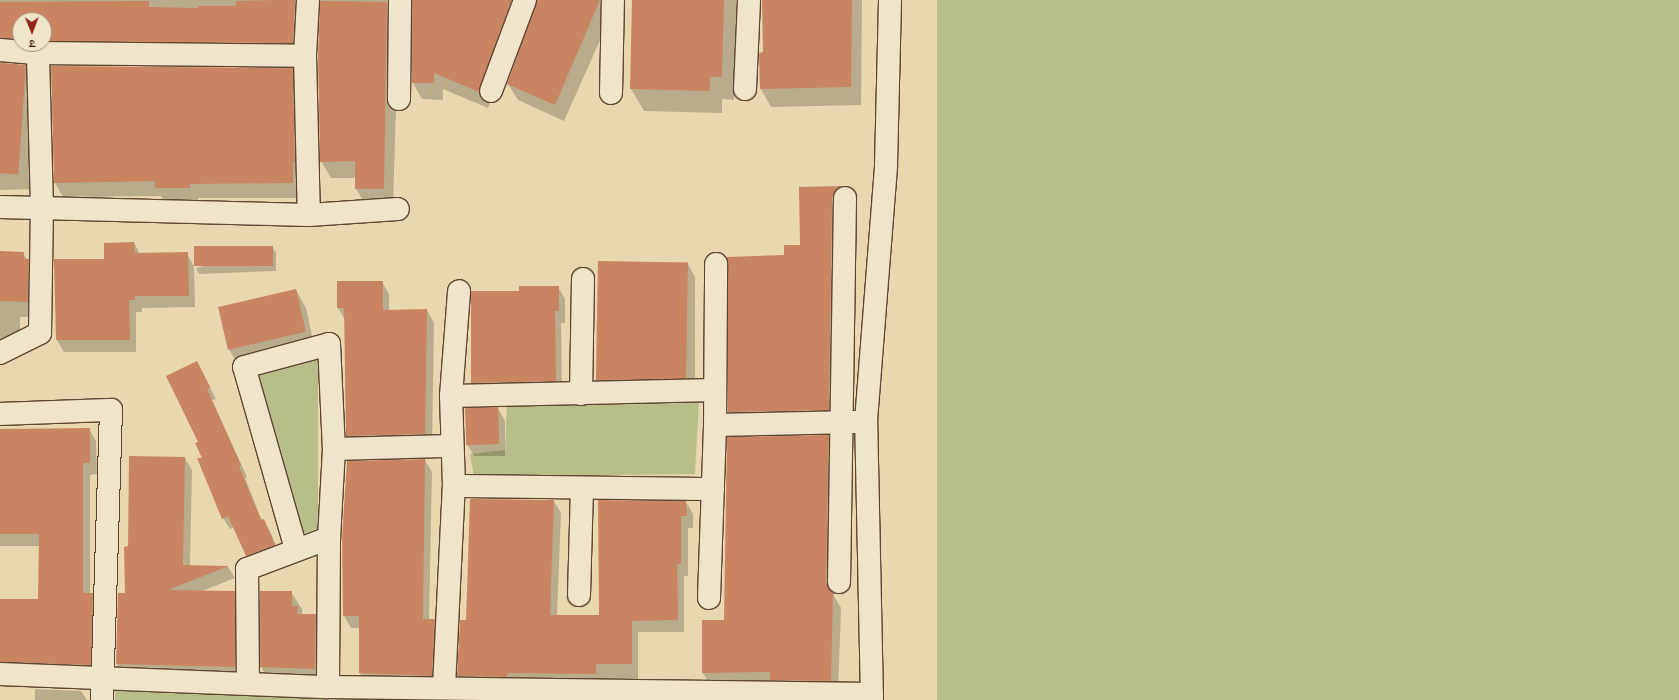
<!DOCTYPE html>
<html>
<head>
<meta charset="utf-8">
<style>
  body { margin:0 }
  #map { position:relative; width:1679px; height:700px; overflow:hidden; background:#e8d7af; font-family:"IM FELL English","Noto Serif Devanagari",serif }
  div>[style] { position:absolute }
  .green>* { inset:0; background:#b8be89; transform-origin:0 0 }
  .shadow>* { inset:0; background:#0003 }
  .building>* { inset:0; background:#c98462; transform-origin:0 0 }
  .roads { filter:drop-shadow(1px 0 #5f4632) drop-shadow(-1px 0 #5f4632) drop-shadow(0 1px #5f4632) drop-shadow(0 -1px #5f4632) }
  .minor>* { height:22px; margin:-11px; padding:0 11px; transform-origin:11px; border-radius:11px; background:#f0e5cb }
  .tertiary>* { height:22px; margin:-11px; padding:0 11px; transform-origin:11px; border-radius:11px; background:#f0e5cb }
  span { translate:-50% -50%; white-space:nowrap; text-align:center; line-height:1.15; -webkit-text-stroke:3px #f0e5cb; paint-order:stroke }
  .north { position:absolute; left:12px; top:12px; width:40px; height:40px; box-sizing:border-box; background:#f0e5cb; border:1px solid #a4927d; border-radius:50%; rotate:179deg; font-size:11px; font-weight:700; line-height:16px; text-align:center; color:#311608 }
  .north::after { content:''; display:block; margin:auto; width:14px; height:18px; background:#8f2418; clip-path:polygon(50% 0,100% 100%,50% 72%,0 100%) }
</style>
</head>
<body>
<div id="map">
  <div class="green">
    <i style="left:937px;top:0;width:742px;height:700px"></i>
    <i style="clip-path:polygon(318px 356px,318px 528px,301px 535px,254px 372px)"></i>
    <i style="clip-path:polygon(699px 400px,695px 474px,474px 477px,470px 454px,505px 450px,507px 404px)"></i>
    <i style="clip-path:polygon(115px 689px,375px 699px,375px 700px,115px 700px)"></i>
  </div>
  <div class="shadow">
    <i style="clip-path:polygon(evenodd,0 0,618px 0,564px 121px,518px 100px,508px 84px,538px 5px,532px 4px,523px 13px,488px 108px,443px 89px,443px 100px,422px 99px,413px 83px,413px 6px,404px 5px,399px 10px,393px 205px,366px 205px,356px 189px,356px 178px,331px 178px,321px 161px,321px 5px,318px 4px,302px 60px,4px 55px,0 61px,0 0,20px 20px,44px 20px,44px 44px,20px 44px,20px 20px)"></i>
    <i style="clip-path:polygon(634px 0,737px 0,734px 100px,722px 99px,722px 113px,644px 111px,631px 89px)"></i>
    <i style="clip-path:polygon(763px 0,862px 0,861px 105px,771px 107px,761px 89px,760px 54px,764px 53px)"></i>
    <i style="clip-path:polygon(0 62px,25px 66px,35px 82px,38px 189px,0 190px)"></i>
    <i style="clip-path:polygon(292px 69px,301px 84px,300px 198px,198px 198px,198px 202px,164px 202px,161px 196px,63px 197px,55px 183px)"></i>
    <i style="clip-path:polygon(840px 187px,848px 200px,836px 423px,736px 426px,729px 412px,785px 256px,801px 246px,800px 188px)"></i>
    <i style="clip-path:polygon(134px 243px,140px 254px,187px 254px,194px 266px,195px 307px,142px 308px,142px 312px,136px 312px,136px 352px,64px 352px,57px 340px,55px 260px,105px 260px)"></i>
    <i style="clip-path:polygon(273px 248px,276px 253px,276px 271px,199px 274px,196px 268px)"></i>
    <i style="clip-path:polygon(0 252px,23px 253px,37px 275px,36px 317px,20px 317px,20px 349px,0 358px)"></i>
    <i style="clip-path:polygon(688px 264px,695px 277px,695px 390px,604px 392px,597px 380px)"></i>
    <i style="clip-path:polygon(382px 282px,389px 294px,389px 311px,427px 310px,434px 323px,432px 446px,354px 448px,347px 436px,345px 320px,338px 308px)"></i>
    <i style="clip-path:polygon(558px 287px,565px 299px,565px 323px,561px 323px,562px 393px,479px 395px,472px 383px,520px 292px)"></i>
    <i style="clip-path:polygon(296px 290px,306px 308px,315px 350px,239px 366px,228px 348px)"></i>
    <i style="clip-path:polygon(197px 362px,216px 399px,212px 400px,247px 477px,245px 478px,260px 516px,270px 531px,281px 557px,253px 567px,234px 527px,230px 529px,223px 518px,204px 459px,200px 442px)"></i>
    <i style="clip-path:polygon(498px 408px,505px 421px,505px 456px,474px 456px,467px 444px)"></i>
    <i style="clip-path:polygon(89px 429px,96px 441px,97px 474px,90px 475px,90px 594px,99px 606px,97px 677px,0 676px,0 600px,39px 600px,40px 546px,0 546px,0 430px)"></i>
    <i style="clip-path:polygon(828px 436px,836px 450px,834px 596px,841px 608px,838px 694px,711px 687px,703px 673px,703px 621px,724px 621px)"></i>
    <i style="clip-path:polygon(185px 458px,192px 470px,190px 566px,228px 567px,235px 578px,202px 591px,234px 592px,241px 604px,242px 679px,124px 676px,117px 664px,126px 594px,129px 547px)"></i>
    <i style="clip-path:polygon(425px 460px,432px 472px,429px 620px,434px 620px,441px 632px,438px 688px,367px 685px,360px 673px,360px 628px,351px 628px,344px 616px)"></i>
    <i style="clip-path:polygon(554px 501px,561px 513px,557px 616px,600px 616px,686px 502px,693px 514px,693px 528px,688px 528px,688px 576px,684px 576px,684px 632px,638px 632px,638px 690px,465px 688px,458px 676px,467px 621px)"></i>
    <i style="clip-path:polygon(291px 592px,302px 609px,302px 615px,315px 615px,325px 633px,325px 687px,272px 685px,261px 667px)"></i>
    <i style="clip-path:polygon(35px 689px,81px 691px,87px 700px,35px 700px)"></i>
  </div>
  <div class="building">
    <i style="clip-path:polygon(281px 0,295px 0,293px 43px,44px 41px,44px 20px,20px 20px,20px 39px,0 38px,0 2px,149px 1px,149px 7px,198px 8px,198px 6px,236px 6px,236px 1px)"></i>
    <i style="clip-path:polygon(412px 0,512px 0,479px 92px,434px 73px,434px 83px,412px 83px)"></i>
    <i style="clip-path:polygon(537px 0,600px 0,555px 105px,507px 84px)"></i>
    <i style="clip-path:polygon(632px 0,724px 0,722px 77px,710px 77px,710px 91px,630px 89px)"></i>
    <i style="clip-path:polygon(762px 0,852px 0,851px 87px,760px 89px,759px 53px,763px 52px)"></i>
    <i style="clip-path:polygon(320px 1px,387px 2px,384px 189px,355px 189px,355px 161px,320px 162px,318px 56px)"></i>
    <i style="left:0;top:63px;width:26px;height:110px;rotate:4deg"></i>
    <i style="clip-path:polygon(51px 66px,293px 68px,295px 162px,293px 162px,293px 183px,190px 184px,190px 188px,155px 188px,155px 181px,54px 183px)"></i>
    <i style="clip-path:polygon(841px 186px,835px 191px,832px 198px,829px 410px,728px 412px,728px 264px,726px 257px,784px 255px,784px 245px,800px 245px,799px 187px)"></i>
    <i style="clip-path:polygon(134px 242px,135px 253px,188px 252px,189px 296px,135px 296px,135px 300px,129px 300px,130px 340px,56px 340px,54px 259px,104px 259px,104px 243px)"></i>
    <i style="left:273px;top:246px;width:20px;height:79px;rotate:90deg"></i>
    <i style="clip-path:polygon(0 251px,24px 252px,24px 259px,29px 259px,28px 302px,0 301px)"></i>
    <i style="left:598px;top:261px;width:90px;height:119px;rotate:1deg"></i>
    <i style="clip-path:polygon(337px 281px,383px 281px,383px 310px,427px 309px,425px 434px,346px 436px,344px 308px,337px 308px)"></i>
    <i style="clip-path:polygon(519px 286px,559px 286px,559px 311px,555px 311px,556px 381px,471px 383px,471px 291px,519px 291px)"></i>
    <i style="left:296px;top:289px;width:44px;height:80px;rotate:77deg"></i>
    <i style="clip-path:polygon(197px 361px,210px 387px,207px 389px,241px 465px,239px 466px,254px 503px,261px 520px,264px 519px,275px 545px,246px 556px,228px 516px,222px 519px,197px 458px,202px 458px,195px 443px,198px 442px,166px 376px)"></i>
    <i style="left:498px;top:407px;width:37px;height:33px;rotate:88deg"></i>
    <i style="clip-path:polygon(90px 428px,90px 463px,83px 463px,83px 593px,93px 593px,91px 665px,0 662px,0 599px,38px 599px,39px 534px,0 534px,0 429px)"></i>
    <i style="clip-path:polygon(829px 435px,826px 582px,833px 593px,831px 681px,770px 680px,770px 672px,702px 673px,702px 620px,724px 620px,727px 437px)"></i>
    <i style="clip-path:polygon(129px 456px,185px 457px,183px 565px,229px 566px,168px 590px,235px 591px,235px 667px,116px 664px,118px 593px,125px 593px,124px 547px,128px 546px)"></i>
    <i style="clip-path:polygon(425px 459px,423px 619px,435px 619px,432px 676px,359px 673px,359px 616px,343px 616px,342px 538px,347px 461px)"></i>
    <i style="clip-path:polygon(470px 499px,554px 500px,550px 615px,599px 615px,598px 500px,686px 501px,687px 516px,681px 516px,681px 564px,677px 564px,678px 620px,632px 621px,632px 664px,596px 664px,596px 674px,507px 673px,507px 677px,457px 676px,460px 620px,466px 620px)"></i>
    <i style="clip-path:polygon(260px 591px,292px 591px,292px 606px,298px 606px,297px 614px,316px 614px,315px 669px,260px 667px)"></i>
  </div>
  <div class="roads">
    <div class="minor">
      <i style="left:308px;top:0;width:56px;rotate:93.1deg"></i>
      <i style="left:305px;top:56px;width:159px;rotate:88.6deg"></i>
      <i style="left:0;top:50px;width:38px;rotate:5deg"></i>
      <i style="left:38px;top:53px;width:267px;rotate:0.6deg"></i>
      <i style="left:745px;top:89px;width:89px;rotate:-87.4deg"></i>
      <i style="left:491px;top:91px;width:97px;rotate:-69.5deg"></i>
      <i style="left:611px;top:93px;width:93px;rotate:-88.8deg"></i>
      <i style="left:399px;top:99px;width:99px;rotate:-89.4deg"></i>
      <i style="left:0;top:207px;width:309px;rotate:1.5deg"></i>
      <i style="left:309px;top:215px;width:89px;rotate:-3.9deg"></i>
      <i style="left:0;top:353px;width:45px;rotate:-26.6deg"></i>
      <i style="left:40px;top:333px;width:125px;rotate:-89.1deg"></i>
      <i style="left:42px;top:208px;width:155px;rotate:-91.5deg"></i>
      <i style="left:581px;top:394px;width:115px;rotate:-89deg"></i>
      <i style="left:451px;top:396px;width:264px;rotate:-1.3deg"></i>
      <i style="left:0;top:414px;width:111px;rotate:-2.1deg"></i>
      <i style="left:111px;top:410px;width:290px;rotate:91.8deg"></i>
      <i style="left:715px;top:425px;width:140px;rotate:-1.2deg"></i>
      <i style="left:334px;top:449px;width:118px;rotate:-1.5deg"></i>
      <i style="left:454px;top:486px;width:259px;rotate:0.7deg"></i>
      <i style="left:296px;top:549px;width:189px;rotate:-105.9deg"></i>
      <i style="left:244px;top:367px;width:88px;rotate:-15.1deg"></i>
      <i style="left:329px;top:344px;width:105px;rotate:87.3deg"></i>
      <i style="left:334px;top:449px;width:89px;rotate:93.2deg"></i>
      <i style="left:329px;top:538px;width:149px;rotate:90.4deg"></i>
      <i style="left:839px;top:582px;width:384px;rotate:-89.1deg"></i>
      <i style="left:579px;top:595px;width:107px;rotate:-88.4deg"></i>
      <i style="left:709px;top:598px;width:173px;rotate:-88deg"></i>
      <i style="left:715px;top:425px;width:161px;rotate:-89.6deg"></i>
      <i style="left:0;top:674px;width:328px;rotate:2.3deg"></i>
      <i style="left:328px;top:687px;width:544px;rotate:0.74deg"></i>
      <i style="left:248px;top:683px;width:114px;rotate:-90.5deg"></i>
      <i style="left:247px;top:569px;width:88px;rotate:-20.7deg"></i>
      <i style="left:444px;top:687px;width:201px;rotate:-87.2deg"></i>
      <i style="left:454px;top:486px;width:90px;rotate:-91.9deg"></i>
      <i style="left:451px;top:396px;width:105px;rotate:-85.6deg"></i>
    </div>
    <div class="tertiary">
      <i style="left:872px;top:700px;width:279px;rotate:-91.2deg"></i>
      <i style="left:866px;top:421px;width:257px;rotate:-85.5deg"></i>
      <i style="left:886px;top:165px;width:165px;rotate:-88.6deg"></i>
    </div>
  </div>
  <div class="north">उ</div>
</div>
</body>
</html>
